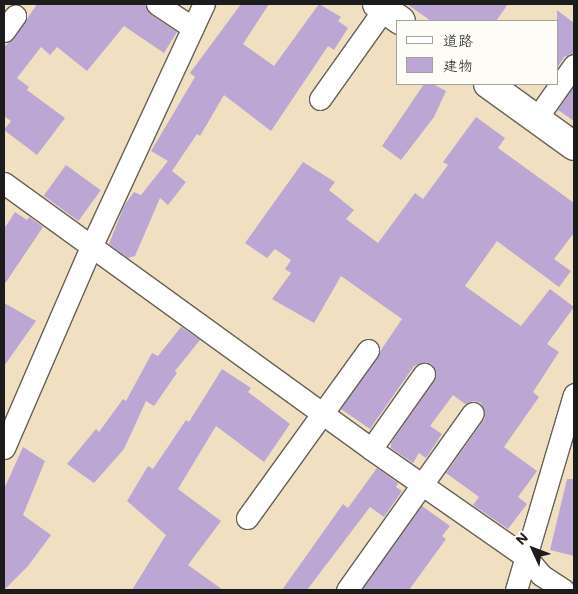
<!DOCTYPE html>
<html>
<head>
<meta charset="utf-8">
<style>
  body { margin:0 }
  #map { position:relative; width:578px; height:594px; overflow:hidden; background:#f0e0c1; font-family:Mali,"Klee One",sans-serif }
  div>[style] { position:absolute }
  .building>* { inset:0; background:#bca6d3; transform-origin:0 0 }
  .roads { filter:drop-shadow(1px 0 #666156) drop-shadow(-1px 0 #666156) drop-shadow(0 1px #666156) drop-shadow(0 -1px #666156) }
  .minor>* { height:21px; margin:-10.5px; padding:0 10.5px; transform-origin:10.5px; border-radius:10.5px; background:#fff }
  .tertiary>* { height:28px; margin:-14px; padding:0 14px; transform-origin:14px; border-radius:14px; background:#fff }
  span { translate:-50% -50%; white-space:nowrap; text-align:center; line-height:1.15; -webkit-text-stroke:4px #fdfcf7; paint-order:stroke }
  .frame { position:absolute; inset:0; border:5px solid #1c1c1c; pointer-events:none }
  .legend { position:absolute; left:396px; top:20px; width:162px; height:65px; box-sizing:border-box; background:#fdfcf7; border:1px solid #a3a29f; margin:0; padding:6px 9px; list-style:none; font-size:15px; color:#1c1c1c }
  .legend li { display:flex; align-items:center; gap:10px; height:25px }
  .legend b { width:25px; border:1px solid #a3a29f }
  .north { position:absolute; left:508px; top:524px; width:50px; height:50px; -webkit-text-stroke:4px #fdfcf7; paint-order:stroke; rotate:313deg; font-size:14px; font-weight:700; line-height:20px; text-align:center; color:#1c1c1c }
  .north::after { content:''; display:block; margin:auto; width:18px; height:22px; background:#1c1c1c; clip-path:polygon(50% 0,100% 100%,50% 72%,0 100%) }
</style>
</head>
<body>
<div id="map">
  <div class="building">
    <i style="clip-path:polygon(37px 4px,145px 4px,150px 14px,177px 32px,164px 53px,124px 26px,87px 71px,57px 47px,50px 55px,41px 47px,17px 78px,29px 87px,27px 90px,65px 118px,37px 155px,4px 130px,11px 121px,4px 116px,4px 47px,14px 38px)"></i>
    <i style="clip-path:polygon(241px 4px,269px 4px,243px 44px,274px 66px,319px 4px,341px 17px,338px 21px,348px 28px,334px 50px,328px 46px,271px 131px,224px 95px,200px 136px,197px 134px,172px 171px,186px 182px,168px 205px,160px 198px,135px 256px,128px 258px,109px 244px,124px 206px,134px 192px,141px 195px,168px 161px,151px 151px,195px 77px,190px 73px)"></i>
    <i style="clip-path:polygon(407px 4px,508px 4px,496px 21px,431px 21px)"></i>
    <i style="clip-path:polygon(557px 10px,574px 23px,574px 53px,564px 57px,557px 68px)"></i>
    <i style="clip-path:polygon(424px 84px,433px 84px,446px 91px,434px 117px,401px 160px,382px 146px)"></i>
    <i style="clip-path:polygon(574px 86px,574px 121px,558px 110px)"></i>
    <i style="clip-path:polygon(476px 117px,505px 138px,498px 148px,574px 203px,574px 233px,554px 259px,571px 271px,559px 287px,497px 241px,465px 286px,521px 326px,550px 289px,574px 307px,547px 344px,559px 352px,533px 392px,539px 397px,504px 447px,537px 471px,518px 497px,527px 504px,508px 529px,473px 505px,479px 497px,446px 473px,485px 418px,481px 403px,474px 401px,465px 404px,453px 395px,430px 426px,442px 434px,426px 458px,419px 453px,413px 463px,391px 448px,391px 443px,434px 381px,436px 375px,432px 364px,425px 362px,414px 366px,370px 429px,341px 409px,402px 319px,341px 276px,314px 323px,272px 299px,291px 273px,285px 269px,291px 260px,275px 249px,267px 258px,245px 243px,303px 162px,335px 182px,329px 190px,354px 210px,346px 219px,378px 243px,415px 193px,423px 199px,448px 165px,443px 162px)"></i>
    <i style="left:66px;top:165px;width:43px;height:38px;rotate:36deg"></i>
    <i style="clip-path:polygon(15px 212px,27px 220px,29px 217px,43px 227px,4px 285px,4px 229px)"></i>
    <i style="clip-path:polygon(4px 303px,36px 321px,4px 366px)"></i>
    <i style="clip-path:polygon(181px 327px,200px 340px,175px 371px,177px 373px,154px 406px,146px 401px,124px 449px,94px 483px,67px 464px,96px 429px,99px 432px,123px 399px,126px 401px,152px 353px,158px 356px)"></i>
    <i style="clip-path:polygon(222px 369px,251px 388px,248px 392px,290px 424px,264px 462px,216px 426px,178px 489px,221px 521px,188px 565px,223px 590px,132px 590px,166px 535px,127px 501px,148px 466px,153px 469px,186px 420px,189px 422px)"></i>
    <i style="clip-path:polygon(23px 447px,45px 461px,23px 515px,51px 535px,28px 566px,4px 590px,4px 489px)"></i>
    <i style="clip-path:polygon(377px 468px,398px 483px,396px 487px,402px 491px,384px 517px,370px 507px,307px 590px,282px 590px,343px 504px,348px 508px)"></i>
    <i style="clip-path:polygon(567px 479px,574px 479px,574px 556px,550px 550px)"></i>
    <i style="clip-path:polygon(422px 506px,450px 526px,442px 536px,446px 539px,409px 590px,362px 590px)"></i>
  </div>
  <div class="roads">
    <div class="minor">
      <i style="left:157px;top:4px;width:43px;rotate:33.7deg"></i>
      <i style="left:4px;top:31px;width:19px;rotate:-54deg"></i>
      <i style="left:320px;top:99px;width:110px;rotate:-54.6deg"></i>
      <i style="left:536px;top:119px;width:66px;rotate:-54.9deg"></i>
      <i style="left:4px;top:183px;width:453px;rotate:35.9deg"></i>
      <i style="left:371px;top:449px;width:189px;rotate:34.9deg"></i>
      <i style="left:526px;top:557px;width:23px;rotate:50deg"></i>
      <i style="left:541px;top:575px;width:27px;rotate:33deg"></i>
      <i style="left:4px;top:448px;width:219px;rotate:-66.6deg"></i>
      <i style="left:91px;top:247px;width:268px;rotate:-65.1deg"></i>
      <i style="left:371px;top:449px;width:92px;rotate:-54.8deg"></i>
      <i style="left:247px;top:518px;width:207px;rotate:-54.2deg"></i>
      <i style="left:347px;top:590px;width:217px;rotate:-54.6deg"></i>
      <i style="left:516px;top:590px;width:204px;rotate:-73.5deg"></i>
    </div>
    <div class="tertiary">
      <i style="left:377px;top:4px;width:29px;rotate:35deg"></i>
      <i style="left:488px;top:84px;width:106px;rotate:35.8deg"></i>
    </div>
  </div>
  <div class="frame"></div>
  <ul class="legend">
  <li><b style="height:6px;background:#fff"></b>道路</li>
  <li><b style="height:14px;background:#bca6d3"></b>建物</li>
  </ul>
  <div class="north">N</div>
</div>
</body>
</html>
